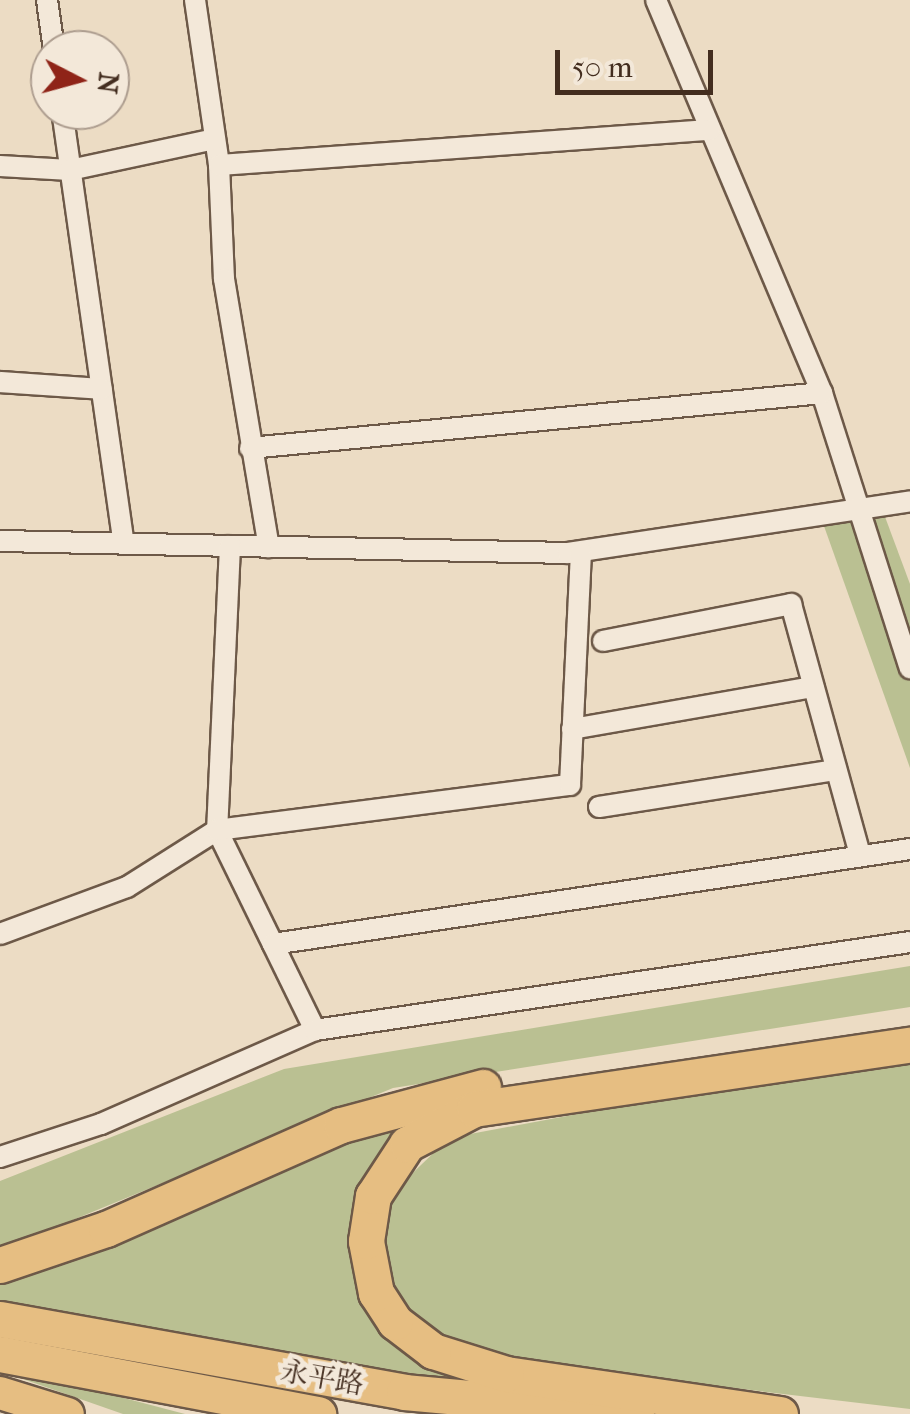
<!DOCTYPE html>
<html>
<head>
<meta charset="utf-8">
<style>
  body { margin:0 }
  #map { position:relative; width:910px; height:1414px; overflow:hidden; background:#ecdcc4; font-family:"IM FELL French Canon","Noto Serif SC",serif }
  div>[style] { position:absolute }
  .green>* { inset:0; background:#bac092 }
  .roads { filter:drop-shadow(2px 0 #6d5948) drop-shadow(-2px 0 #6d5948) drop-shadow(0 2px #6d5948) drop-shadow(0 -2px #6d5948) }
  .minor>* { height:20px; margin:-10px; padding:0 10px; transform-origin:10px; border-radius:10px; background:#f3e8d9 }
  .primary>* { height:32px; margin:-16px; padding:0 16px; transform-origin:16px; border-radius:16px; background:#e6be82 }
  .trunk>* { height:35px; margin:-17.5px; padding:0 17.5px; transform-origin:17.5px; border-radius:17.5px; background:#e6be82 }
  span { translate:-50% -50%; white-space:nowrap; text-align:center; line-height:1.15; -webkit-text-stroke:9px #f3e8d9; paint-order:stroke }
  .street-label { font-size:28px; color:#432d1f }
  .north { position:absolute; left:30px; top:30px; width:100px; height:100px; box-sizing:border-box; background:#f3e8d9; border:2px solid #ad9d8f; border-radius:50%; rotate:96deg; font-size:28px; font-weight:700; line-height:40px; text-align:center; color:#432d1f }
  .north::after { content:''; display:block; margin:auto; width:35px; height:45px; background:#8f2418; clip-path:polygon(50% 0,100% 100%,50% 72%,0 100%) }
  .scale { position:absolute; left:555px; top:50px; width:158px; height:45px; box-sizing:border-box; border:5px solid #432d1f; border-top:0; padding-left:12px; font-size:30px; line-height:35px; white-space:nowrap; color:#432d1f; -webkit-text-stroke:8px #f3e8d9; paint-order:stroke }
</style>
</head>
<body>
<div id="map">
  <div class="green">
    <i style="clip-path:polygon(878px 498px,910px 584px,910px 768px,819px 512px)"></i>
    <i style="clip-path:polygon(910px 966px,910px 1007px,393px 1088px,0 1250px,0 1181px,284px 1069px)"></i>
    <i style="clip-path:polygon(910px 1052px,910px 1409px,490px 1359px,445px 1345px,394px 1297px,383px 1258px,394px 1191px,449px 1138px)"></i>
    <i style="clip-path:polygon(403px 1126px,361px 1182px,351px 1243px,461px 1384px,0 1307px,0 1277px,94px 1253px,308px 1152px)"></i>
    <i style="clip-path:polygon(0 1371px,86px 1388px,185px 1414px,123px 1414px)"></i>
  </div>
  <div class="roads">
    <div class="minor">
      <i style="left:47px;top:0;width:50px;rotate:82deg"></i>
      <i style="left:195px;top:0;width:167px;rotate:81.7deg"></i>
      <i style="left:219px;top:165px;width:114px;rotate:87.5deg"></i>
      <i style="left:224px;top:279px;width:272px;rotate:80.5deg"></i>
      <i style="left:656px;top:0;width:427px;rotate:67.1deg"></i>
      <i style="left:822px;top:393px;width:289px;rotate:72.3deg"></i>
      <i style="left:62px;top:110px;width:438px;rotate:81.9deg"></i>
      <i style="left:219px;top:165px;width:492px;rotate:-4.1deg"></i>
      <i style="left:0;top:166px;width:70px;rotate:3.3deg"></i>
      <i style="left:70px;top:170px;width:148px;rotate:-12.1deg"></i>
      <i style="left:0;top:382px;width:102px;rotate:3.9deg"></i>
      <i style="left:250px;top:448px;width:575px;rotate:-5.49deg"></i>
      <i style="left:0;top:541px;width:568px;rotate:1.21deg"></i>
      <i style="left:568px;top:553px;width:346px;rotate:-8.6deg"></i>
      <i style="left:230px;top:546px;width:284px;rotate:92.6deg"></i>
      <i style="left:217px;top:830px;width:223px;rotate:63.9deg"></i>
      <i style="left:603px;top:641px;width:192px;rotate:-11.1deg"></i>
      <i style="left:791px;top:604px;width:260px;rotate:74.6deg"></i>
      <i style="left:572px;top:729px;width:245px;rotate:-9.9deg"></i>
      <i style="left:599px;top:807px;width:240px;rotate:-8.9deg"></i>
      <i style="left:0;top:934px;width:135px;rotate:-20.3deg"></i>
      <i style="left:127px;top:887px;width:107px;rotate:-32.3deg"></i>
      <i style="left:217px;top:830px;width:356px;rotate:-7.3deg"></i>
      <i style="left:570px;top:785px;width:233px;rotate:-87.3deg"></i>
      <i style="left:273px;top:944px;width:644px;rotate:-8.48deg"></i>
      <i style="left:0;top:1157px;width:106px;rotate:-18.1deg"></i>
      <i style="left:101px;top:1124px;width:234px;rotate:-23.7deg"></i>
      <i style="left:315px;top:1030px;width:601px;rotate:-8.41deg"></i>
    </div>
    <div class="primary">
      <i style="left:0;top:1393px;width:71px;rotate:17.2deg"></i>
    </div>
    <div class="trunk">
      <i style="left:0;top:1265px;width:112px;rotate:-18.8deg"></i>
      <i style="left:106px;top:1229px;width:257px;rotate:-23.9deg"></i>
      <i style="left:341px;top:1125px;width:147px;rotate:-15deg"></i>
      <i style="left:0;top:1319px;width:411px;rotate:10.2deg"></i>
      <i style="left:404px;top:1392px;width:233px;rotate:5.2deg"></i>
      <i style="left:0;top:1354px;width:324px;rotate:10.7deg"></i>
      <i style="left:780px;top:1414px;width:277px;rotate:-171.7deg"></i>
      <i style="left:506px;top:1374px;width:77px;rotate:-162.5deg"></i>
      <i style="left:433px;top:1351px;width:48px;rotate:-142.7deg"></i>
      <i style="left:395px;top:1322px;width:35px;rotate:-123deg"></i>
      <i style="left:376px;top:1293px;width:53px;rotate:-100.9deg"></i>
      <i style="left:366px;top:1241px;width:46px;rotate:-81.2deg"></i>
      <i style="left:373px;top:1196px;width:62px;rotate:-56.8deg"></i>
      <i style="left:407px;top:1144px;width:76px;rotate:-27.6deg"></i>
      <i style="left:474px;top:1109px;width:441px;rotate:-8.4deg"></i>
    </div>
  </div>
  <div class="street-label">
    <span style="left:322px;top:1378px;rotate:10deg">永平路</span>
  </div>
  <div class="north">N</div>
  <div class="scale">50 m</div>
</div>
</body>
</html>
